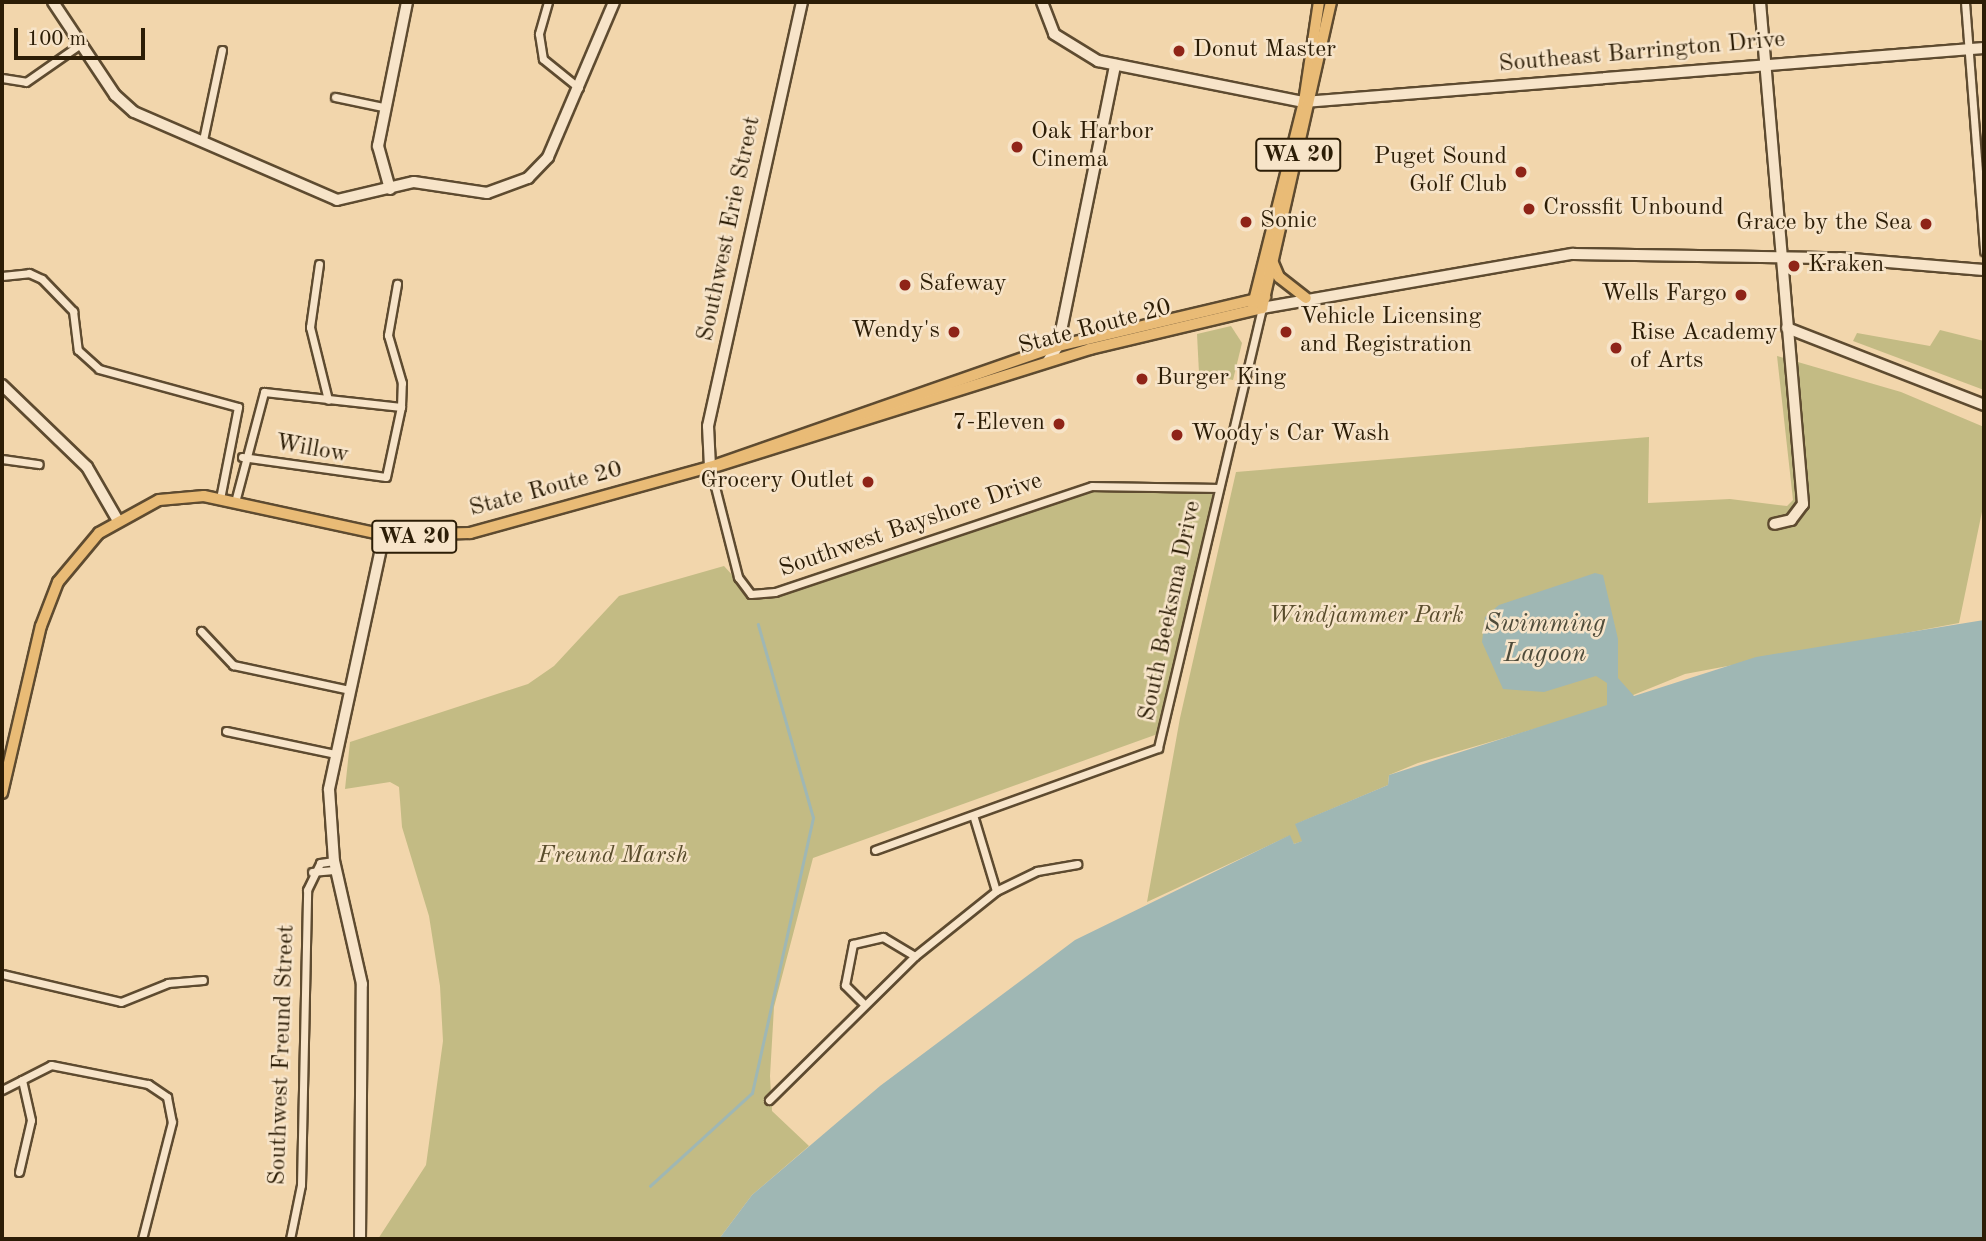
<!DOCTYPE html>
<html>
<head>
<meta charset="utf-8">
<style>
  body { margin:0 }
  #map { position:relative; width:1986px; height:1241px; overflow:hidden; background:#f2d6ac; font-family:"Old Standard TT",serif }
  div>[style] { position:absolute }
  .green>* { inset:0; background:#c3bb84 }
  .water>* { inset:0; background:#9fb7b4 }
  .stream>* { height:2.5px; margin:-1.25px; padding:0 1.25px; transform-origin:1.25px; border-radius:1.25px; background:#9fb7b4 }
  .roads { filter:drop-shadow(2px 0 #5e4b30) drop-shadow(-2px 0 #5e4b30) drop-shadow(0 2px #5e4b30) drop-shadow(0 -2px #5e4b30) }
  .street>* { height:7px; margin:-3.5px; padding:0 3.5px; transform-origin:3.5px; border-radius:3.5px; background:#f7e4c9 }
  .secondary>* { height:10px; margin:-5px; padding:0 5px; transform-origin:5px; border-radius:5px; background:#f7e4c9 }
  .primary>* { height:10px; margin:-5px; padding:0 5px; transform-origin:5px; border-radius:5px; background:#e9bb76 }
  .dots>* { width:19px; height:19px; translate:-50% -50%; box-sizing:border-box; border:4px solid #f7e4c9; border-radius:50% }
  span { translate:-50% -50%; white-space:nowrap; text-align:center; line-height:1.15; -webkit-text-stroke:5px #f7e4c9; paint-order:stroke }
  .shield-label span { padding:2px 5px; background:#f7e4c9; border:2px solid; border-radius:5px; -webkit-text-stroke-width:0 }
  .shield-label { font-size:23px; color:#2c1d06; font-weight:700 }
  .poi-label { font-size:24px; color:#2c1d06 }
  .left { translate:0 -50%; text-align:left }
  .right { translate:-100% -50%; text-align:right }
  .street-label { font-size:24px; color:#2c1d06 }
  .park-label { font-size:24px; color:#594c2c; font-style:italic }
  .water-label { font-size:26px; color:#4e4b3a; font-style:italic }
  .frame { position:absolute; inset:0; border:4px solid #2c1d06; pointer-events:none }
  .scale { position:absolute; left:14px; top:28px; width:131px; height:32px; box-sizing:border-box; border:4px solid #2c1d06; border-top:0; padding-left:9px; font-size:21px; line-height:24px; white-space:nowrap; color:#2c1d06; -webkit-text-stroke:5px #f7e4c9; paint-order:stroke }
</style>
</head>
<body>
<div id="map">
  <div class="green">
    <i style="clip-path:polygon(1231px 326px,1242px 343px,1233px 380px,1199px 373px,1197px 334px)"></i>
    <i style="clip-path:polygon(1940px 330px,1984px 341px,1984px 390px,1853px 341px,1857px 333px,1930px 346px)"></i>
    <i style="clip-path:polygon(1777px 356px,1901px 392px,1984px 427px,1984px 502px,1959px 623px,1685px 674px,1589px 713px,1418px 763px,1389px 775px,1388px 785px,1296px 824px,1303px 841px,1294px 844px,1289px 836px,1147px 902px,1180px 718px,1236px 472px,1649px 437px,1648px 503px,1730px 499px,1787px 506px,1793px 500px)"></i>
    <i style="clip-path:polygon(1092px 486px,1217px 488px,1166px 731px,813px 858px,774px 1007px,770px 1076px,772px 1111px,809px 1146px,752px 1195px,719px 1239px,378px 1239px,426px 1165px,443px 1041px,440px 986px,429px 916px,402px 827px,399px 787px,390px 782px,345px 789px,350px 742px,528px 684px,554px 666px,619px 596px,724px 566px,745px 589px,763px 595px)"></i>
  </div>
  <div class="water">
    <i style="clip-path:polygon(1595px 573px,1603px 575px,1618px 639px,1618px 678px,1634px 696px,1756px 657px,1984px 620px,1984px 1239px,719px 1239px,752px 1195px,880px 1086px,1075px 940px,1290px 835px,1294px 844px,1302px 841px,1295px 824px,1388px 785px,1389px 775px,1607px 705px,1607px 683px,1596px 676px,1544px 692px,1503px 689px,1482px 642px,1485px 617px,1499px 605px)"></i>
  </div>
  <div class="stream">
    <i style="left:650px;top:1186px;width:138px;rotate:-42.4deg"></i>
    <i style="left:752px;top:1093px;width:282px;rotate:-77.5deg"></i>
    <i style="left:813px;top:818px;width:201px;rotate:-105.9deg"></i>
  </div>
  <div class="roads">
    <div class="street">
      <i style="left:548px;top:2px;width:33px;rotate:106deg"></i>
      <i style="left:539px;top:34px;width:25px;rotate:81deg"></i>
      <i style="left:543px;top:59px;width:46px;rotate:38.9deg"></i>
      <i style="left:1965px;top:2px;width:250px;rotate:85.6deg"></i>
      <i style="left:2px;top:78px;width:24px;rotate:9deg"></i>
      <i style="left:26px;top:82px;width:68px;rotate:-34.9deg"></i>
      <i style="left:335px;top:97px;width:49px;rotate:11.8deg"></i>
      <i style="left:203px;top:140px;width:92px;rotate:-78.1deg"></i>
      <i style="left:319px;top:264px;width:64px;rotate:98.1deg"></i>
      <i style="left:310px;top:327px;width:75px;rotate:76.1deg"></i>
      <i style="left:2px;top:276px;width:27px;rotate:-6deg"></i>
      <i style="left:29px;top:273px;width:14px;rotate:25deg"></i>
      <i style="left:42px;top:279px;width:45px;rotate:45.9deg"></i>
      <i style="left:73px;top:311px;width:39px;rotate:83deg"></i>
      <i style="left:78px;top:350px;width:28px;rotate:42deg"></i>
      <i style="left:99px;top:369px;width:144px;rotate:15.3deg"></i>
      <i style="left:238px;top:407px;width:94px;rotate:101.1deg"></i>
      <i style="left:242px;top:457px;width:145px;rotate:7.9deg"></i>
      <i style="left:386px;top:477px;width:72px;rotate:-77.9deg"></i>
      <i style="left:401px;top:407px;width:24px;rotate:-88deg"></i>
      <i style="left:402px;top:383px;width:50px;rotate:-106.3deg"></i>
      <i style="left:388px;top:335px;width:52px;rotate:-80deg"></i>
      <i style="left:2px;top:459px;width:37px;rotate:8deg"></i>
      <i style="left:710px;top:467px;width:114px;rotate:75.7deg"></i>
      <i style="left:738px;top:577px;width:21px;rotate:53deg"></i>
      <i style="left:751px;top:594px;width:24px;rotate:-5deg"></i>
      <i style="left:775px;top:592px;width:334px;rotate:-18.5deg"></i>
      <i style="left:1092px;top:486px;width:125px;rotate:0.9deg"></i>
      <i style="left:235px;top:502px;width:114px;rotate:-75.2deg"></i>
      <i style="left:264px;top:392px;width:138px;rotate:6.2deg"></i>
      <i style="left:201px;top:631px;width:47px;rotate:46.7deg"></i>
      <i style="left:233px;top:665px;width:120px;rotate:12.1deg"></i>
      <i style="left:226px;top:731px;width:111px;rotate:11.9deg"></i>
      <i style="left:974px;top:818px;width:76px;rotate:73.2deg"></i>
      <i style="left:875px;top:850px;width:301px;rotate:-19.8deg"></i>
      <i style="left:1158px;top:748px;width:452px;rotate:-76.7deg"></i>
      <i style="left:312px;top:872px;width:24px;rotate:-5deg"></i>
      <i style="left:2px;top:974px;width:122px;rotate:13.2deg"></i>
      <i style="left:121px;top:1002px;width:51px;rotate:-22deg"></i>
      <i style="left:168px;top:983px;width:35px;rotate:-5deg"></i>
      <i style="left:864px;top:1004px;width:27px;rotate:-135deg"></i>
      <i style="left:845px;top:985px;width:42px;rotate:-79deg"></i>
      <i style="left:853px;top:944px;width:31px;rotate:-13deg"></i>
      <i style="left:883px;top:937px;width:37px;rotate:31deg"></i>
      <i style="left:2px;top:1090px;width:55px;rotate:-27deg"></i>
      <i style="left:51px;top:1065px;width:99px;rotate:11.1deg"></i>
      <i style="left:148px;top:1084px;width:23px;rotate:34deg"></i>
      <i style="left:167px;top:1097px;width:25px;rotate:79deg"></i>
      <i style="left:172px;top:1122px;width:121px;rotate:104.4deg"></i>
      <i style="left:769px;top:1100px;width:205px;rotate:-44.6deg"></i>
      <i style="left:915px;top:956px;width:104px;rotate:-38.7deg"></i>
      <i style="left:996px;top:891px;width:46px;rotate:-26deg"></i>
      <i style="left:1037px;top:871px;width:41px;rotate:-9.9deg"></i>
      <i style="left:19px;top:1172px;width:53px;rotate:-77deg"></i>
      <i style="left:31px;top:1120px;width:41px;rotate:-102.7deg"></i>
      <i style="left:290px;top:1239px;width:55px;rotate:-78.5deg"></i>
      <i style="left:301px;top:1185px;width:295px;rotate:-88.8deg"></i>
      <i style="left:307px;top:890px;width:30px;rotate:-64deg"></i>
      <i style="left:320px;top:863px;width:14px;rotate:-8deg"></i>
    </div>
    <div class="secondary">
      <i style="left:53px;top:2px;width:112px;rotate:56.3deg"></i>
      <i style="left:115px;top:95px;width:25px;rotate:42deg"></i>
      <i style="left:134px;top:112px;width:221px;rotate:23.4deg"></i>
      <i style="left:337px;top:200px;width:79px;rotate:-13.2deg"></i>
      <i style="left:414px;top:182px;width:74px;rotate:8.6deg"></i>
      <i style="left:487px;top:193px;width:44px;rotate:-20.1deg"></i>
      <i style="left:528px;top:178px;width:29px;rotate:-46deg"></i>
      <i style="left:548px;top:157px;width:168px;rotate:-66.9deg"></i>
      <i style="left:1042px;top:2px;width:34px;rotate:69deg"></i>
      <i style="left:1054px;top:34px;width:52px;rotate:31.5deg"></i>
      <i style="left:1098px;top:61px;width:210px;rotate:11.3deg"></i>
      <i style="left:1304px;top:102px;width:682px;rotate:-4.54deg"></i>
      <i style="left:1760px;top:2px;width:504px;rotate:85.1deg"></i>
      <i style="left:1803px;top:504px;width:20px;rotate:127deg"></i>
      <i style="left:1791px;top:520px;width:17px;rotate:167deg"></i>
      <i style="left:390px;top:189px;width:45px;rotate:-105.6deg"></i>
      <i style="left:378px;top:146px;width:147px;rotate:-78.6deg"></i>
      <i style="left:1262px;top:308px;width:316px;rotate:-9.9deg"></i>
      <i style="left:1573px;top:254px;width:267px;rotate:0.9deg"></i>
      <i style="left:1840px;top:258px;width:144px;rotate:4.8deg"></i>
      <i style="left:1787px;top:328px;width:212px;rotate:21.3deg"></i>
      <i style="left:1048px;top:361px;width:18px;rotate:-56deg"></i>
      <i style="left:1058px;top:346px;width:287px;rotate:-78.5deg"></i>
      <i style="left:2px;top:385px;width:118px;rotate:44deg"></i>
      <i style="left:87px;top:467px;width:60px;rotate:60deg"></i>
      <i style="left:710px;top:467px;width:41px;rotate:-92.8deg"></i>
      <i style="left:708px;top:426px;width:434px;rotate:-77.5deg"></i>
      <i style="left:360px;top:1239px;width:255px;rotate:-89.6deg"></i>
      <i style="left:362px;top:984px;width:126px;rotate:-102.8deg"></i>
      <i style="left:334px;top:861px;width:72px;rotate:-94deg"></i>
      <i style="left:329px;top:789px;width:260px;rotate:-77.8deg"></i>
    </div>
    <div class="primary">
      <i style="left:1273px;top:263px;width:15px;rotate:67deg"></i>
      <i style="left:1279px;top:277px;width:34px;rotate:38deg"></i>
      <i style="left:1253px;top:305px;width:209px;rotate:-75.9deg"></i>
      <i style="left:1304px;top:102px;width:101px;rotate:-81.5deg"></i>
      <i style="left:717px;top:466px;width:391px;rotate:-17.4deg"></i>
      <i style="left:1090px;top:349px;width:177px;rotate:-13.4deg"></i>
      <i style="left:1262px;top:308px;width:314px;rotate:-77.3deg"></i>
      <i style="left:2px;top:793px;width:171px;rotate:-76.9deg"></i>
      <i style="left:41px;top:626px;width:47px;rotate:-68.9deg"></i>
      <i style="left:58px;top:582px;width:64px;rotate:-50.1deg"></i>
      <i style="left:99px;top:533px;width:68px;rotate:-28.8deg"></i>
      <i style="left:159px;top:500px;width:45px;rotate:-5.1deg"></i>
      <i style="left:204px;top:496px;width:184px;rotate:12.2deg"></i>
      <i style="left:384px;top:535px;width:86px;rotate:-1.3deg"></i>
      <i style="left:470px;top:533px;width:249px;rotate:-15.4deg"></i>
      <i style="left:710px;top:467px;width:368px;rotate:-19.2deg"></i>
      <i style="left:1058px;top:346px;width:213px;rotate:-13.3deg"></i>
    </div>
  </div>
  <div class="dots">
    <i style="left:1179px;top:51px;background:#8f2418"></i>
    <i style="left:1017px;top:147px;background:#8f2418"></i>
    <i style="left:1521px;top:172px;background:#8f2418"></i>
    <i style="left:1529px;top:209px;background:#8f2418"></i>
    <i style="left:1246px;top:222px;background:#8f2418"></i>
    <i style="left:1926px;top:224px;background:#8f2418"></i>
    <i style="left:1794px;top:266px;background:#8f2418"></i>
    <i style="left:905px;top:285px;background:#8f2418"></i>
    <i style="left:1741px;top:295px;background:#8f2418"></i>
    <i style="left:954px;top:332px;background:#8f2418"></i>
    <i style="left:1286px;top:332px;background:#8f2418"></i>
    <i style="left:1616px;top:348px;background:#8f2418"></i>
    <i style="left:1142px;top:379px;background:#8f2418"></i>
    <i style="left:1059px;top:424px;background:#8f2418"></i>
    <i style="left:1177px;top:435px;background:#8f2418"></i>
    <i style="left:868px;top:482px;background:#8f2418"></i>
  </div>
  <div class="shield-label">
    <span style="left:1298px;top:155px">WA 20</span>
    <span style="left:414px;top:537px">WA 20</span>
  </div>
  <div class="poi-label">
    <span class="left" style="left:1193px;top:51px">Donut Master</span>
    <span class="left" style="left:1031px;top:147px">Oak Harbor<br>Cinema</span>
    <span class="right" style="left:1507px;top:172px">Puget Sound<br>Golf Club</span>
    <span class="left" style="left:1543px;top:209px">Crossfit Unbound</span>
    <span class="left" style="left:1260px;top:222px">Sonic</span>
    <span class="right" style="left:1912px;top:224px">Grace by the Sea</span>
    <span class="left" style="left:1808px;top:266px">Kraken</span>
    <span class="left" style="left:919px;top:285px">Safeway</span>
    <span class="right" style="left:1727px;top:295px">Wells Fargo</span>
    <span class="left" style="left:1300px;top:332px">Vehicle Licensing<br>and Registration</span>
    <span class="right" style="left:940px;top:332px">Wendy's</span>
    <span class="left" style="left:1630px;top:348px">Rise Academy<br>of Arts</span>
    <span class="left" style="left:1156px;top:379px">Burger King</span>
    <span class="right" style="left:1045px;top:424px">7-Eleven</span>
    <span class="left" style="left:1191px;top:435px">Woody's Car Wash</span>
    <span class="right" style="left:854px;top:482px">Grocery Outlet</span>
  </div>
  <div class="street-label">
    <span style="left:1642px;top:53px;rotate:-5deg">Southeast Barrington Drive</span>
    <span style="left:730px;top:229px;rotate:-78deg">Southwest Erie Street</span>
    <span style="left:1095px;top:328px;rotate:-15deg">State Route 20</span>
    <span style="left:312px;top:450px;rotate:10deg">Willow</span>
    <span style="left:546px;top:490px;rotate:-15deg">State Route 20</span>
    <span style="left:911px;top:526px;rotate:-19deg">Southwest Bayshore Drive</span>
    <span style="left:1171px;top:611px;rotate:-78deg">South Beeksma Drive</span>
    <span style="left:283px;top:1055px;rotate:-88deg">Southwest Freund Street</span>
  </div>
  <div class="park-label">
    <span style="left:1366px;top:617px">Windjammer Park</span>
    <span style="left:613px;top:857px">Freund Marsh</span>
  </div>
  <div class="water-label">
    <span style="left:1545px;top:640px">Swimming<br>Lagoon</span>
  </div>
  <div class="frame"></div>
  <div class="scale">100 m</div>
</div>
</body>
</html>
